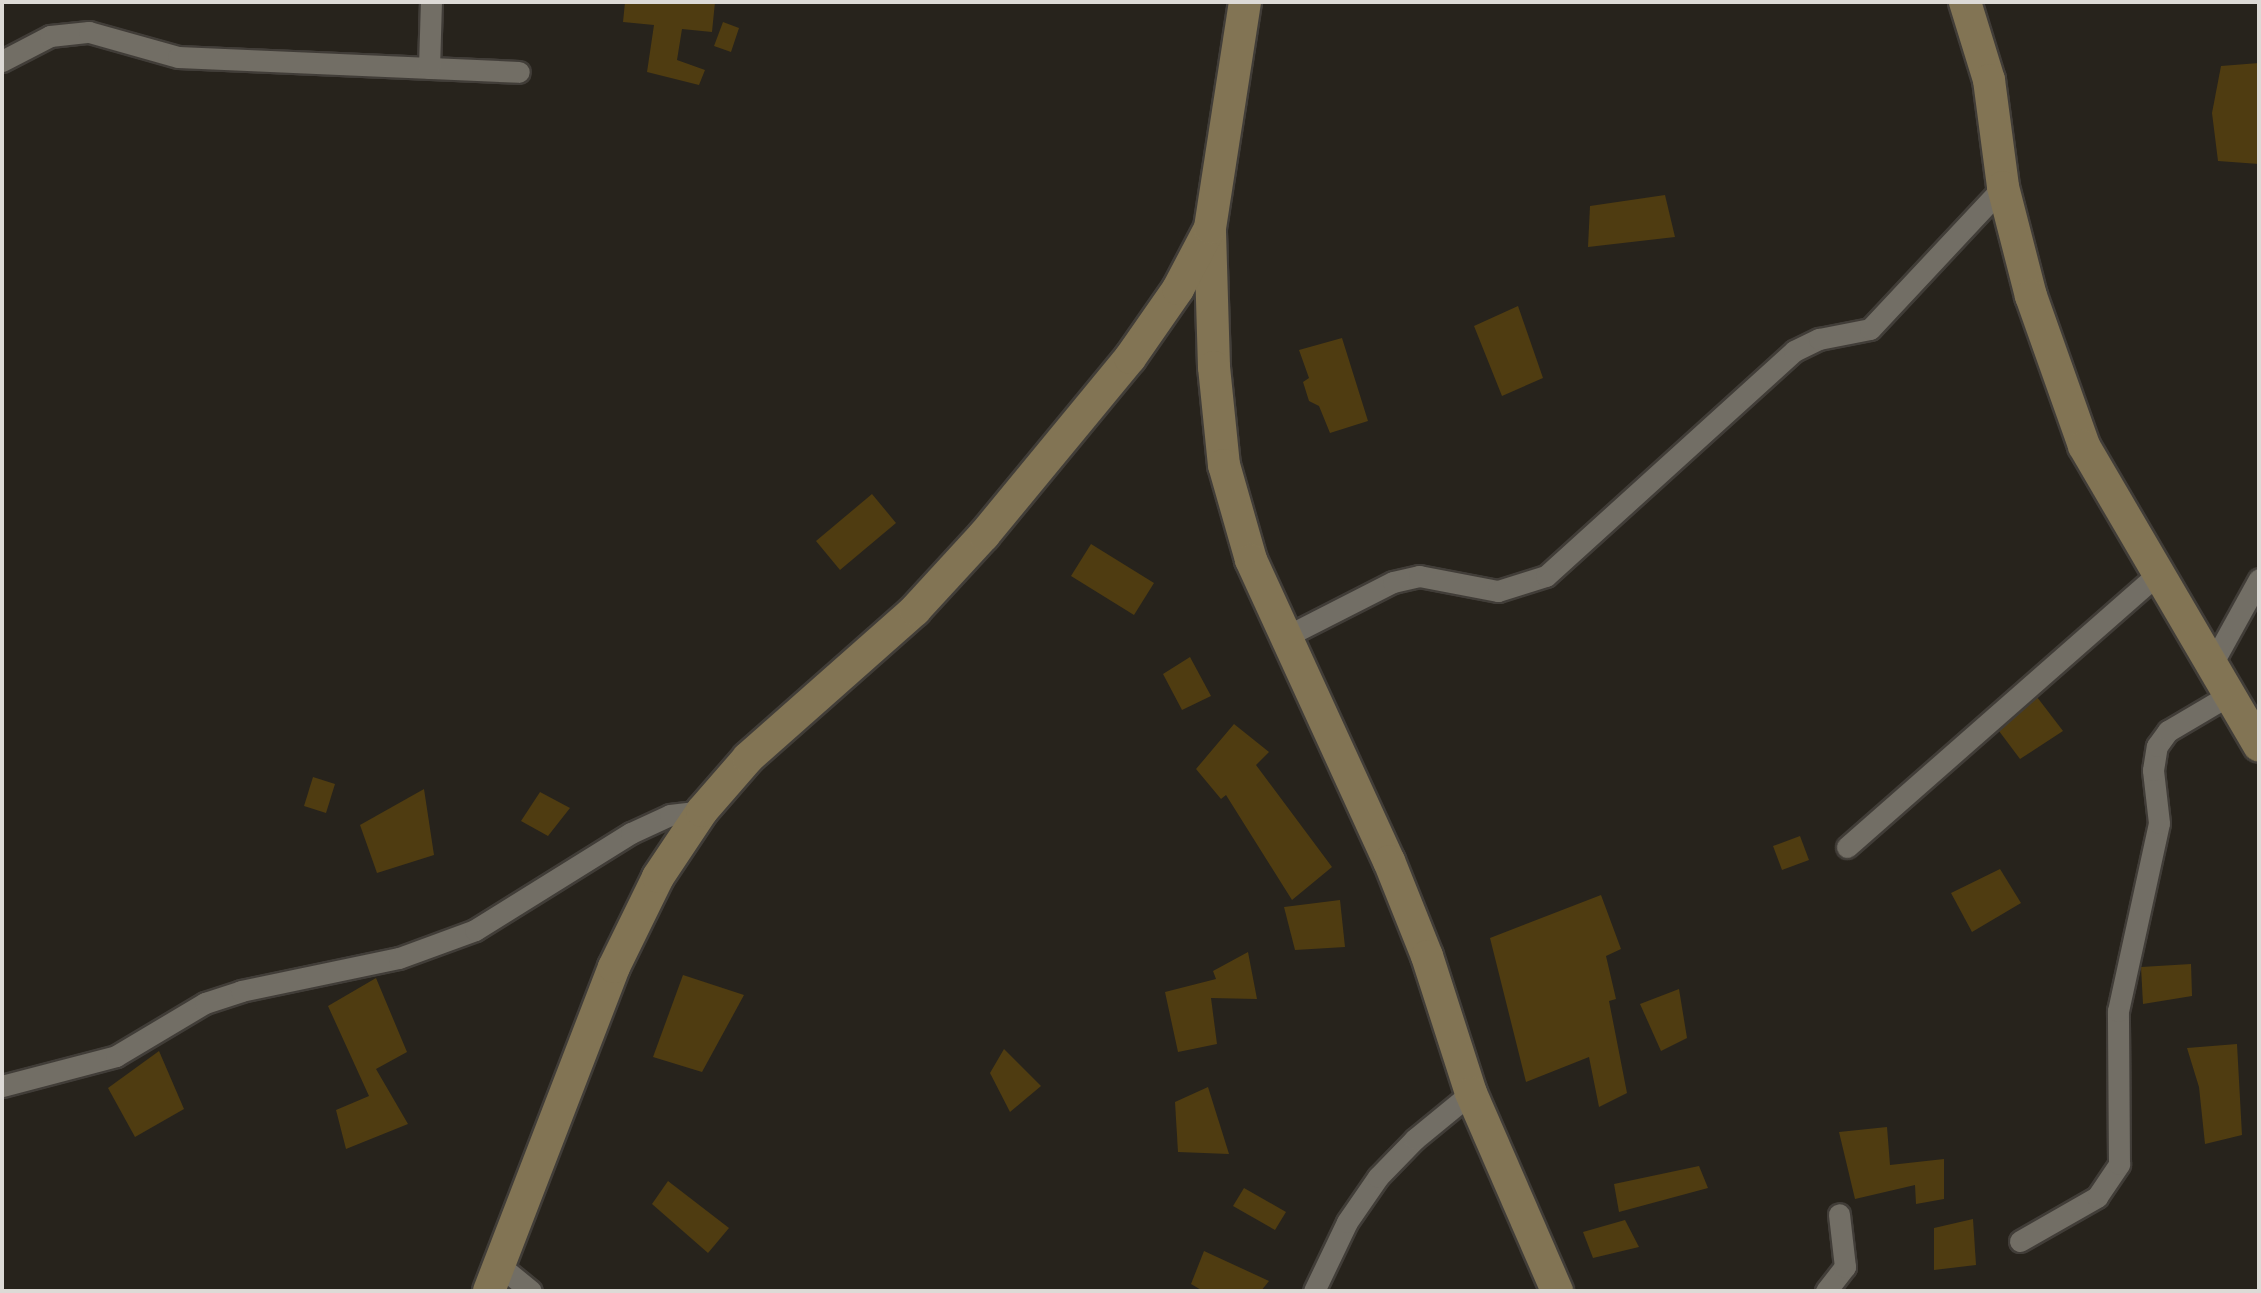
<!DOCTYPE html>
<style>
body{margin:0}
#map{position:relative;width:2261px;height:1293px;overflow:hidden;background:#27231c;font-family:Quicksand,sans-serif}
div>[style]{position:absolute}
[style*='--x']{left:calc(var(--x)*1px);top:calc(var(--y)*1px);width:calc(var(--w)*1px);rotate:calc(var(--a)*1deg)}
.building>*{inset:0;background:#4f3c11}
.roads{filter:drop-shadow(2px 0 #413d38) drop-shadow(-2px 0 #413d38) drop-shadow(0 2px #413d38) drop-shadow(0 -2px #413d38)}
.street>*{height:21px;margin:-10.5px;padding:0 10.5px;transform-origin:10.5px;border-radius:10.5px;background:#726e65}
.secondary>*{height:32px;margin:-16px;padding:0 16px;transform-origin:16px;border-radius:16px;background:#827454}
span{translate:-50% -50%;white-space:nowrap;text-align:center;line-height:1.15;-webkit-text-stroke:6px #27231c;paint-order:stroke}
.frame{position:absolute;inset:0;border:4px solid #dddad6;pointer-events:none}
</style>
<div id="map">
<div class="building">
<i style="clip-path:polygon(625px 2px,715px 2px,712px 32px,682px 29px,677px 60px,705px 70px,699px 85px,647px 72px,654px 25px,623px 22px)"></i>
<i style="clip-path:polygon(723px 22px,739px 28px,731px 52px,714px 46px)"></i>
<i style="clip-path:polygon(2259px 63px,2259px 164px,2218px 161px,2212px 113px,2221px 66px)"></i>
<i style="clip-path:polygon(1665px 195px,1675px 237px,1588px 247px,1590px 206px)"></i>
<i style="clip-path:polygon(1518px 306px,1543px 378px,1502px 396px,1474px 326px)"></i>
<i style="clip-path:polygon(1342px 338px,1368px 421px,1330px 433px,1319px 406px,1309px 401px,1303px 382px,1309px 378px,1299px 350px)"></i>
<i style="clip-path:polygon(872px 494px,896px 523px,840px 570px,816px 541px)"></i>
<i style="clip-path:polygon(1091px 544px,1154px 583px,1134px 615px,1071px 576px)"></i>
<i style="clip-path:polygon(1190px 657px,1211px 696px,1182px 710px,1163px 674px)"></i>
<i style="clip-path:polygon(2037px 697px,2063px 731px,2020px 759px,1999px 731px)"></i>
<i style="clip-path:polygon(1234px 724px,1269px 752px,1256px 765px,1332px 867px,1292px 900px,1226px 795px,1221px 799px,1196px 769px)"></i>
<i style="clip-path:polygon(313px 777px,335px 784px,326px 813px,304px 806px)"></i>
<i style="clip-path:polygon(424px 789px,434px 855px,377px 873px,360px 825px)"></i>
<i style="clip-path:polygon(540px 792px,570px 808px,548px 836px,521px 821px)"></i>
<i style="clip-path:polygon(1800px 836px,1809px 860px,1782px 870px,1773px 846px)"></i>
<i style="clip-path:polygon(2000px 869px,2021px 903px,1972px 932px,1951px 893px)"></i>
<i style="clip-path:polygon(1601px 895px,1621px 949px,1606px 956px,1616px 999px,1609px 1001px,1627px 1093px,1599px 1107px,1589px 1057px,1526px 1082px,1490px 938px)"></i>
<i style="clip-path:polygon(1340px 900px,1345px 947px,1295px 950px,1284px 907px)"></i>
<i style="clip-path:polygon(1248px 952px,1257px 999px,1211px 998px,1217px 1044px,1178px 1052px,1165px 992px,1216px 979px,1213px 971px)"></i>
<i style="clip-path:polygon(2191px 964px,2192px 996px,2143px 1004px,2141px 967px)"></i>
<i style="clip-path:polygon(683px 975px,744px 995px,702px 1072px,653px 1057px)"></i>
<i style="clip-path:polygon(376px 978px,407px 1052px,376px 1069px,408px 1124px,346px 1149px,336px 1110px,369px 1096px,328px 1006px)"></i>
<i style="clip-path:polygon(1679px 989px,1687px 1038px,1661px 1051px,1640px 1004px)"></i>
<i style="clip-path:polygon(2237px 1044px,2242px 1135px,2205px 1144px,2199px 1087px,2187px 1048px)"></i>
<i style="clip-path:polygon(1004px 1049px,1041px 1086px,1010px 1112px,990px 1073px)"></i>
<i style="clip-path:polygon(159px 1051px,184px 1109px,135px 1137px,108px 1088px)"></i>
<i style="clip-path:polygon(1208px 1087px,1229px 1154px,1178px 1152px,1175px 1102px)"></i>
<i style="clip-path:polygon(1887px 1127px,1890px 1165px,1944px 1159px,1944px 1199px,1916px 1204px,1915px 1185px,1855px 1199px,1839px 1132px)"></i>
<i style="clip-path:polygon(1699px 1166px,1708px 1188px,1619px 1212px,1614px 1184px)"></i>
<i style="clip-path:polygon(668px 1181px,729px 1228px,708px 1253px,652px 1204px)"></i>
<i style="clip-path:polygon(1244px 1188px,1286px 1212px,1275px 1230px,1233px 1206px)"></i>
<i style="clip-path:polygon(1973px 1219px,1976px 1265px,1934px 1270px,1934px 1228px)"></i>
<i style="clip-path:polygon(1625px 1220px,1639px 1247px,1593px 1258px,1583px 1232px)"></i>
<i style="clip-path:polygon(1204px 1251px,1269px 1281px,1261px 1291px,1203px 1291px,1191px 1284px)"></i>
</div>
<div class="roads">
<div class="street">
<i style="--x:2;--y:61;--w:54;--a:-27.5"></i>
<i style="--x:50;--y:36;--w:39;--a:-6"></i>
<i style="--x:89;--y:32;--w:92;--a:15.7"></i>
<i style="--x:178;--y:57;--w:341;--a:2.5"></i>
<i style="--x:429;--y:68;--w:66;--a:-88.3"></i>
<i style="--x:1283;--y:638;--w:123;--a:-27"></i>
<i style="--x:1393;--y:582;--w:27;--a:-13"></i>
<i style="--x:1419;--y:576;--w:80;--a:10.8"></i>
<i style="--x:1498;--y:591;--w:50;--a:-17.4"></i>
<i style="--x:1546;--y:576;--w:335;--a:-42.2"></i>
<i style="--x:1794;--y:351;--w:28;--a:-26"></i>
<i style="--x:1819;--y:339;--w:52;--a:-11.1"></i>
<i style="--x:1870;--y:329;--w:195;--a:-46.9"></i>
<i style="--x:2211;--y:666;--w:99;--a:-61.1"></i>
<i style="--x:1847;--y:847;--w:412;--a:-41.3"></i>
<i style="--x:2;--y:1086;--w:118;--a:-14.7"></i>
<i style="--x:116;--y:1056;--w:104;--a:-30.8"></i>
<i style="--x:205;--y:1003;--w:38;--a:-18"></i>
<i style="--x:241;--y:991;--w:161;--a:-11.8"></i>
<i style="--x:399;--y:958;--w:81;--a:-20.2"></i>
<i style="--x:475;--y:930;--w:184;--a:-31.9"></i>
<i style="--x:631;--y:833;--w:43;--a:-24.8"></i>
<i style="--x:670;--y:815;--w:32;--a:-7"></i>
<i style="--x:2020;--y:1241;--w:89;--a:-29.7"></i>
<i style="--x:2097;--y:1197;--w:40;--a:-56"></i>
<i style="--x:2119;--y:1164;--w:153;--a:-90.4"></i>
<i style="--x:2118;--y:1011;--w:192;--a:-77.7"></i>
<i style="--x:2159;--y:823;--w:53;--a:-96.5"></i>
<i style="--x:2153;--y:770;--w:24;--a:-81"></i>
<i style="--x:2157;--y:746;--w:19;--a:-54"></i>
<i style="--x:2168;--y:731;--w:71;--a:-30.5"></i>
<i style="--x:499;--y:1265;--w:41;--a:39.1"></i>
<i style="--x:1314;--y:1291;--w:76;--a:-64.4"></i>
<i style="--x:1347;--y:1222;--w:55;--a:-55.4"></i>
<i style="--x:1378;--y:1177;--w:53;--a:-45.8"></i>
<i style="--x:1415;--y:1139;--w:72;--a:-39.4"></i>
<i style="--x:1826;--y:1291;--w:31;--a:-52"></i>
<i style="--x:1845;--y:1267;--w:53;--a:-96.5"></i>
</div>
<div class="secondary">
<i style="--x:1965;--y:2;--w:82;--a:72.9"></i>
<i style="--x:1989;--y:80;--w:108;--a:82.5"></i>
<i style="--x:2003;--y:187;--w:113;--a:75.6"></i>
<i style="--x:2031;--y:296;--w:159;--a:70.5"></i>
<i style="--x:2084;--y:446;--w:347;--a:59.7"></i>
<i style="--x:1210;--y:232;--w:135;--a:88.3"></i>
<i style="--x:1214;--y:367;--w:99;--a:84.2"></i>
<i style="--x:1224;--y:465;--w:99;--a:74.1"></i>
<i style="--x:1251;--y:560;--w:331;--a:65.4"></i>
<i style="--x:1389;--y:861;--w:102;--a:68.2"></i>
<i style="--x:1427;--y:956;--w:144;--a:72.2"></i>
<i style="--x:1471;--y:1093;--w:216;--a:66.5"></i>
<i style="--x:489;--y:1291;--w:347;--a:-68.9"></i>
<i style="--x:614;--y:967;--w:100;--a:-63.9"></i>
<i style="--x:658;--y:877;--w:79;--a:-56.3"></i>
<i style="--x:702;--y:811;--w:70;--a:-49"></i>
<i style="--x:748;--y:758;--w:223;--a:-41.5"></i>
<i style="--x:915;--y:610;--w:102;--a:-47.4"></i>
<i style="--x:984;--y:535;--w:229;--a:-50.5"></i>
<i style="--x:1130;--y:358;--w:84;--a:-55.2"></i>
<i style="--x:1178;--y:289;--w:69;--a:-62.3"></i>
<i style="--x:1210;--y:228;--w:229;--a:-81.2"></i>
</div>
</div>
<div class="frame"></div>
</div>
